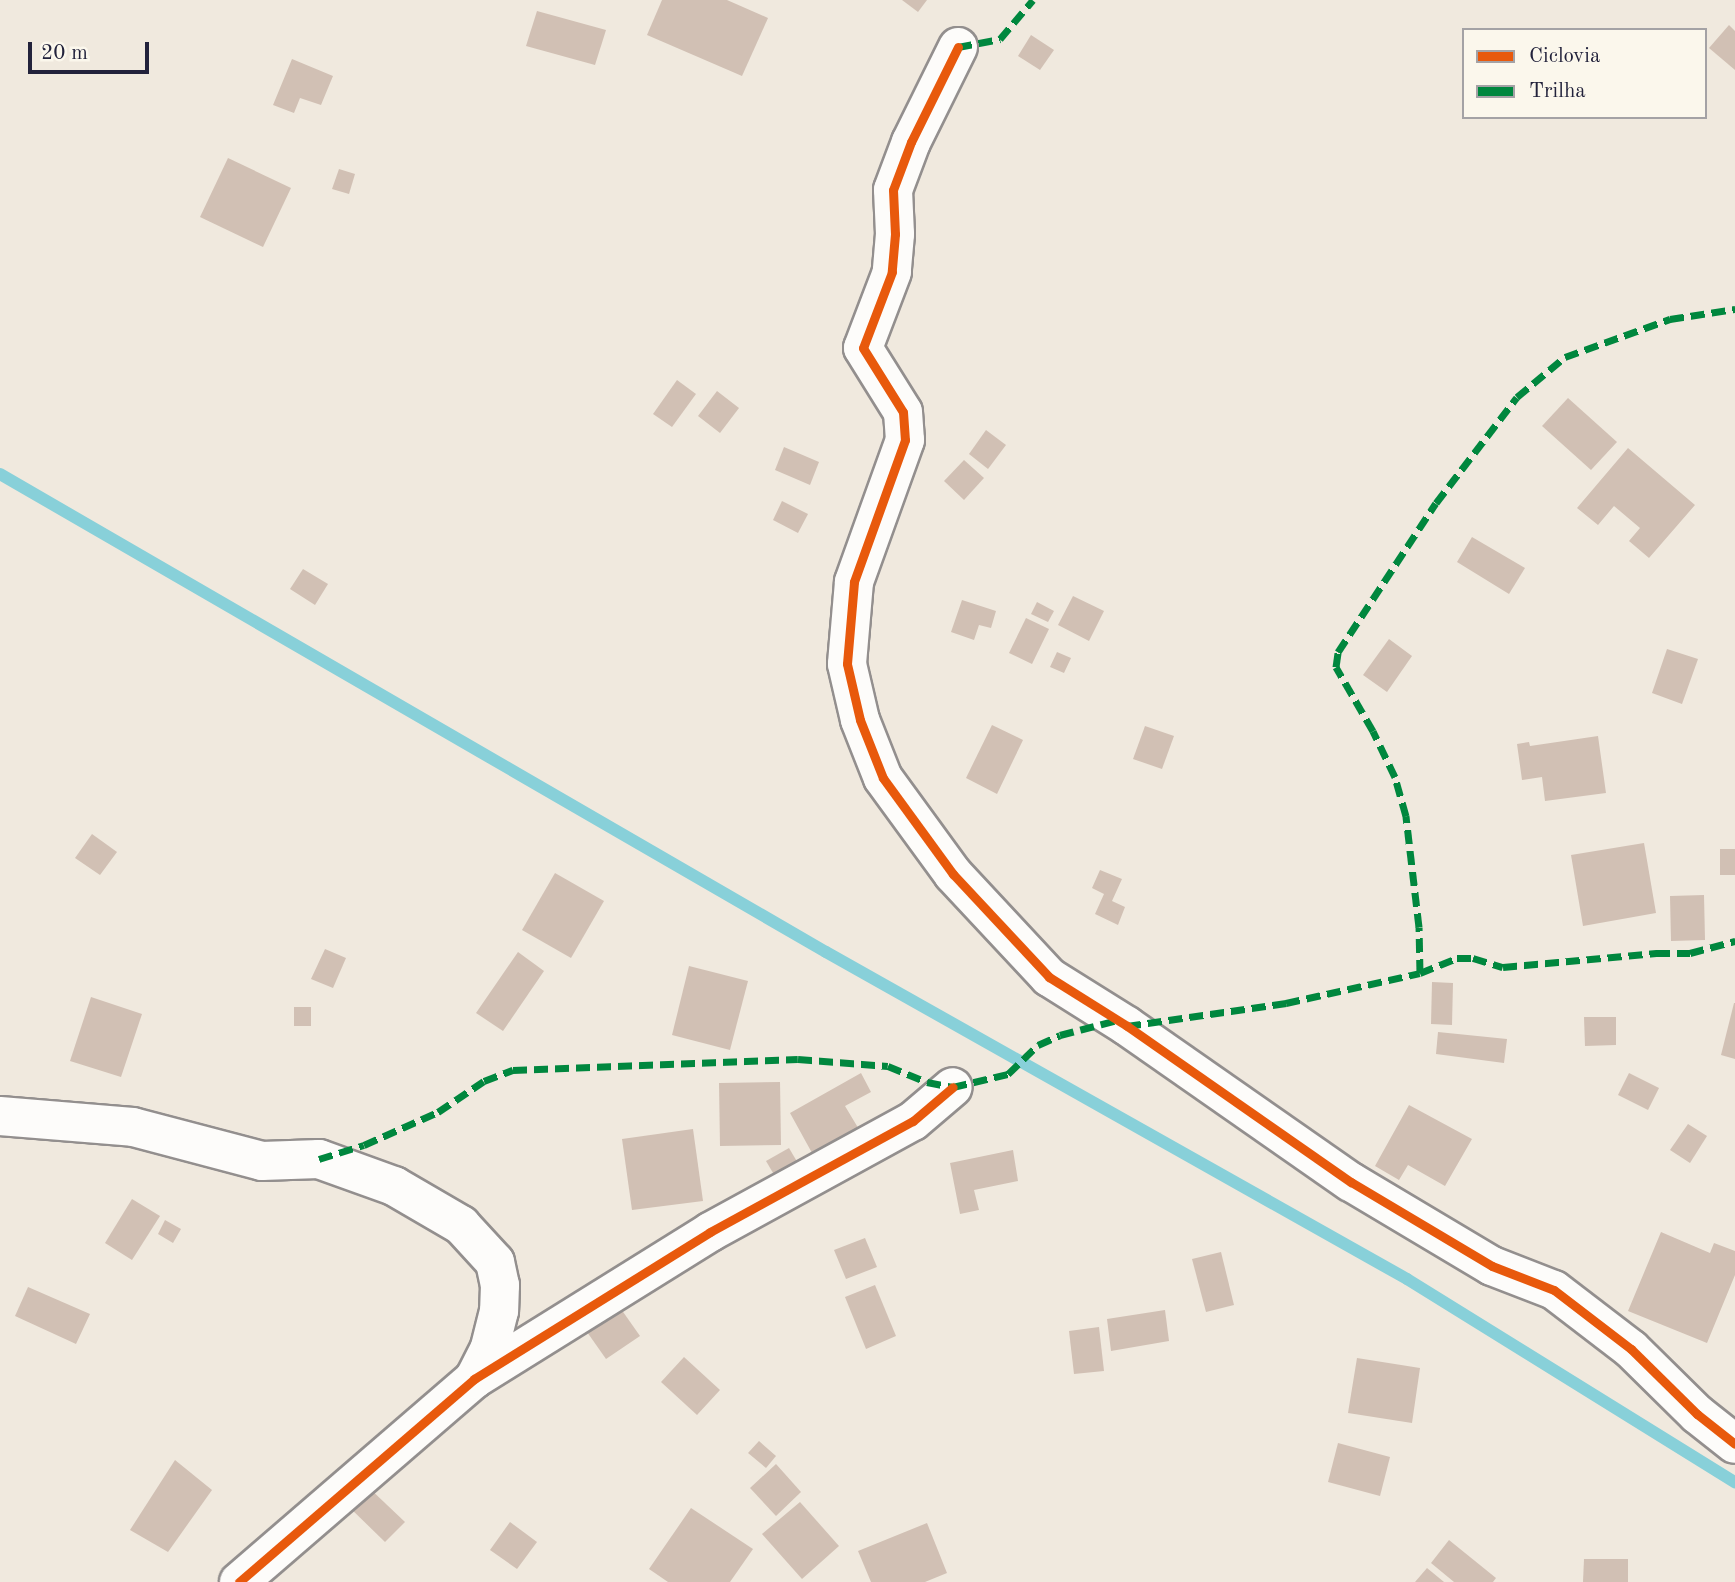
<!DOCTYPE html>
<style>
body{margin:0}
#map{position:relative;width:1735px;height:1582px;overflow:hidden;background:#f0e9de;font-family:"Old Standard TT",serif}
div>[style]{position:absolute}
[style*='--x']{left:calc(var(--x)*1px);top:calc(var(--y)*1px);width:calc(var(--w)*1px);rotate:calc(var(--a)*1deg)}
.stream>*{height:12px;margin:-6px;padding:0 6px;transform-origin:6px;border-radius:6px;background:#88d0d9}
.building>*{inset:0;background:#d1c0b4}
.roads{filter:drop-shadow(2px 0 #938f8e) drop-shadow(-2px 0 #938f8e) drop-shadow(0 2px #938f8e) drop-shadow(0 -2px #938f8e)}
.minor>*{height:38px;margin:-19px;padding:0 19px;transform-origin:19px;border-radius:19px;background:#fdfcfa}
.quiet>*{height:7px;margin-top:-3.5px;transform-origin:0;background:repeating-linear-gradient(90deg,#00873e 0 14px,transparent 0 21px)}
.cycleway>*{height:9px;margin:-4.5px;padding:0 4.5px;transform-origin:4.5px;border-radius:4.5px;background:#e8590c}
span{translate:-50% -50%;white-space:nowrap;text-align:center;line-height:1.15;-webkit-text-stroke:7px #fbf7ec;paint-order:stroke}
.legend{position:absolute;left:1462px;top:28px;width:245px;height:91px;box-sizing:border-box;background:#fbf7ec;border:2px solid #a4a2a5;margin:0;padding:9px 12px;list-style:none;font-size:21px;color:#22223b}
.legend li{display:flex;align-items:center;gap:14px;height:35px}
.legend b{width:35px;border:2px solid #a4a2a5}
.scale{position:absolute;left:28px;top:42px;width:121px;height:32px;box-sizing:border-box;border:4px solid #22223b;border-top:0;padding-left:9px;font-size:21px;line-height:24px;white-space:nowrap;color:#22223b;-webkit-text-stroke:5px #fbf7ec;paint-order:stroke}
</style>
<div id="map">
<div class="stream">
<i style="--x:0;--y:474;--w:954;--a:30.06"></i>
<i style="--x:826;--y:952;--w:667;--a:29.37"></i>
<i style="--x:1407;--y:1279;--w:386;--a:31.8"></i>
</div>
<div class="building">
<i style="clip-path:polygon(662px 0,727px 0,768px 18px,742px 76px,647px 35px)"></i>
<i style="clip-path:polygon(902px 0,927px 0,918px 12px)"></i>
<i style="clip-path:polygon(537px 11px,606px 30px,595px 65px,526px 46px)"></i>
<i style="clip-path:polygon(1729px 25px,1735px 31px,1735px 70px,1709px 48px)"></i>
<i style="clip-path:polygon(1031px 35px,1054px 50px,1040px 70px,1018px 56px)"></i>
<i style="clip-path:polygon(292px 59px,333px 76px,321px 105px,300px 98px,294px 113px,273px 105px)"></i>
<i style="clip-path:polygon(228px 158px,291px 188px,263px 247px,200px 217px)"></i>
<i style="clip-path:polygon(339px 169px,355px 174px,349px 194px,332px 189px)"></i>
<i style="clip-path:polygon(677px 380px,696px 394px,672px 427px,653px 414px)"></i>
<i style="clip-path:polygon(717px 391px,739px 408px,720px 433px,698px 416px)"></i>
<i style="clip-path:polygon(1568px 398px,1617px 442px,1591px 470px,1542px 426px)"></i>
<i style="clip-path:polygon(986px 430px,1006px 445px,988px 469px,969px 454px)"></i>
<i style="clip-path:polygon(784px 447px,819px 462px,810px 485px,775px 470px)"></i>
<i style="clip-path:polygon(1628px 448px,1695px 505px,1649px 558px,1629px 541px,1640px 528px,1614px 506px,1598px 525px,1577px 508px)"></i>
<i style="clip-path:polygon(964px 460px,984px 478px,964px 500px,944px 481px)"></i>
<i style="clip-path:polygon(782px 501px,808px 514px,798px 533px,773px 520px)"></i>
<i style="clip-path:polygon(1472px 537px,1525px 568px,1509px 594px,1457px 562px)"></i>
<i style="clip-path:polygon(303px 569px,328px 584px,315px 605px,290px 589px)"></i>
<i style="clip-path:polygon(1073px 596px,1104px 611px,1089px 641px,1058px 625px)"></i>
<i style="clip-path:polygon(962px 600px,996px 611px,991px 628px,979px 625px,974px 640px,951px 632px)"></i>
<i style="clip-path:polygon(1037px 602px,1054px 611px,1048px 622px,1031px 614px)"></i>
<i style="clip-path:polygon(1026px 618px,1049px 629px,1032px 664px,1009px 653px)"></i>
<i style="clip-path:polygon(1389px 639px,1412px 656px,1387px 692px,1363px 675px)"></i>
<i style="clip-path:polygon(1667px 649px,1698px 659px,1682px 704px,1652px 693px)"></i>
<i style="clip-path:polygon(1057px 652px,1071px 658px,1064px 673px,1050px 667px)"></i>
<i style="clip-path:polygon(992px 725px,1023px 740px,997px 794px,966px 778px)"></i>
<i style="clip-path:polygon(1145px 726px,1174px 736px,1162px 769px,1133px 759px)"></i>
<i style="clip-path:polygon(1598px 736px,1606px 793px,1545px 801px,1542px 777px,1522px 780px,1517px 744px,1529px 742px,1530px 746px)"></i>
<i style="clip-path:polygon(92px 834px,117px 852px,100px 875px,75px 858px)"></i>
<i style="clip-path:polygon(1644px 843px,1656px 913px,1583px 926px,1571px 855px)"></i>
<i style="clip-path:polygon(1720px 849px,1735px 849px,1735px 875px,1720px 875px)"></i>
<i style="clip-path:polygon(1100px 870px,1122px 879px,1112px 901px,1125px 907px,1118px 925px,1095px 914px,1104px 894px,1092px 888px)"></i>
<i style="clip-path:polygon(555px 873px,604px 901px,571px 958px,522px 930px)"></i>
<i style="clip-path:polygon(1704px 895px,1705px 940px,1671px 941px,1670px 896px)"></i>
<i style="clip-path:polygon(325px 949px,346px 958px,333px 988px,311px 979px)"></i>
<i style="clip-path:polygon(518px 952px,544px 971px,503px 1031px,476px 1013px)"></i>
<i style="clip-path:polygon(689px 966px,748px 981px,730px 1050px,672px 1035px)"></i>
<i style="clip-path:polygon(1432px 982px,1453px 983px,1452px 1025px,1431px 1024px)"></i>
<i style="clip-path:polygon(91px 997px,142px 1014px,121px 1077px,70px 1061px)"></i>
<i style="clip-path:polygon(1734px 1003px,1735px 1003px,1735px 1059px,1721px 1055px)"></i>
<i style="clip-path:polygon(294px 1007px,311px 1007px,311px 1026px,294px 1026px)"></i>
<i style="clip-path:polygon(1584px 1017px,1616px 1017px,1616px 1045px,1585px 1046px)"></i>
<i style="clip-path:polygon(1438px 1032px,1507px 1039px,1504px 1063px,1436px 1054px)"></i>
<i style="clip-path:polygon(861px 1073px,871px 1092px,845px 1106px,863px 1136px,817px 1162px,790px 1113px)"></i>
<i style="clip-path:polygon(1629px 1073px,1659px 1088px,1648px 1110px,1618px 1095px)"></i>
<i style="clip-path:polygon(780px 1082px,781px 1145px,720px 1146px,719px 1083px)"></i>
<i style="clip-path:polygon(1409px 1105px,1472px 1139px,1445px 1186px,1408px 1165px,1399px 1180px,1375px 1166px)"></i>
<i style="clip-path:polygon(1688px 1124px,1707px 1136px,1690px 1163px,1670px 1150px)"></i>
<i style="clip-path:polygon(693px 1129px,703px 1201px,632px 1210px,622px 1139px)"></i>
<i style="clip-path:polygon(789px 1148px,799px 1165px,776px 1178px,766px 1161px)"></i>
<i style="clip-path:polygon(1013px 1150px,1018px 1181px,974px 1190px,979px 1210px,960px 1214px,950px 1163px)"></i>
<i style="clip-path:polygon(132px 1199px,160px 1216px,132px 1260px,105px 1243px)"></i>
<i style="clip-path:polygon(165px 1220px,181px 1229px,173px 1243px,158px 1234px)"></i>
<i style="clip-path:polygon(1661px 1232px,1710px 1253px,1714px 1243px,1735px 1251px,1735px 1275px,1707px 1343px,1628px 1311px)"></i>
<i style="clip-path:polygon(865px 1238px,877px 1267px,846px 1279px,834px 1250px)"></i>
<i style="clip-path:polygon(1221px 1252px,1234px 1305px,1206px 1312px,1192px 1259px)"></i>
<i style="clip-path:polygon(875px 1285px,896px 1336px,866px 1349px,845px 1297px)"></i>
<i style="clip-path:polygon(28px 1287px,90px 1314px,76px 1344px,15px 1316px)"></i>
<i style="clip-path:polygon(614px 1299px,640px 1336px,606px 1359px,580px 1322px)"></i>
<i style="clip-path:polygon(1165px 1310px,1169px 1341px,1111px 1351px,1107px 1319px)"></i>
<i style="clip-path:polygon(1099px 1327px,1104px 1371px,1074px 1374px,1069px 1331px)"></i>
<i style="clip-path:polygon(684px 1357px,720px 1390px,697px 1415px,661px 1382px)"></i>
<i style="clip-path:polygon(1357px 1358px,1420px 1368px,1412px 1423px,1348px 1413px)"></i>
<i style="clip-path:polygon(759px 1441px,776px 1456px,766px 1468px,748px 1453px)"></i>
<i style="clip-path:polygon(1338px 1443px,1390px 1457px,1380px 1496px,1328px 1482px)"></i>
<i style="clip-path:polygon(175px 1460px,212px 1490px,168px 1552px,130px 1530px)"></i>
<i style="clip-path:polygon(776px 1464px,801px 1492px,776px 1516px,750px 1488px)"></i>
<i style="clip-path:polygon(366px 1485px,405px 1522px,385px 1542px,346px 1504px)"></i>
<i style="clip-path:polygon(800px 1502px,839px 1546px,802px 1579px,762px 1534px)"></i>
<i style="clip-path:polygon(691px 1508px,753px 1549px,730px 1582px,668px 1582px,649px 1569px)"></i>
<i style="clip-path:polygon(510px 1522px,537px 1542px,517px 1569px,490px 1550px)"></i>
<i style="clip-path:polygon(927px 1523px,947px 1573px,925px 1582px,871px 1582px,858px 1551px)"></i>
<i style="clip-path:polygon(1449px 1540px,1496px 1578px,1493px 1582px,1454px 1582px,1431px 1563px)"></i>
<i style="clip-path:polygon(1584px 1559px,1628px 1559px,1628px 1582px,1583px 1582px)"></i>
<i style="clip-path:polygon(1427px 1568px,1444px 1582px,1415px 1582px)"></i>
</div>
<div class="roads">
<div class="minor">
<i style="--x:958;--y:47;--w:106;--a:116.3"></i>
<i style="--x:911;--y:142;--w:51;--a:110.6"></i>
<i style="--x:893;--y:190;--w:44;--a:87.4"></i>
<i style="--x:895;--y:234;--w:38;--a:95"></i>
<i style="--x:892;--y:272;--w:81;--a:110.9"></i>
<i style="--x:863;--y:348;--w:75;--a:58"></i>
<i style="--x:903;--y:412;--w:28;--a:86"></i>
<i style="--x:905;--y:440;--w:151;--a:109.8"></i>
<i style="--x:854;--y:582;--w:82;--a:94.9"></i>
<i style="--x:847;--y:664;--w:57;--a:76.9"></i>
<i style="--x:860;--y:720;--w:62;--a:68.4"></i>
<i style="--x:883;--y:778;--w:119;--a:53.9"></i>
<i style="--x:953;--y:874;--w:141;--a:47"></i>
<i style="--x:1049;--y:977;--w:92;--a:32.1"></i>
<i style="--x:1127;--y:1026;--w:273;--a:34.9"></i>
<i style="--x:1351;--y:1182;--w:164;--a:30.8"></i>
<i style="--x:1492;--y:1266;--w:66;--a:21.2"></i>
<i style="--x:1554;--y:1290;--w:97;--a:37.5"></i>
<i style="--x:1631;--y:1349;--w:93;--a:44.6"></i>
<i style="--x:1697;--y:1414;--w:48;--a:38.3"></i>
<i style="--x:0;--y:1116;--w:133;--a:4.7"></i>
<i style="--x:133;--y:1127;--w:133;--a:14.8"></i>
<i style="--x:262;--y:1161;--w:57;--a:-2"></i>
<i style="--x:319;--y:1159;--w:80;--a:19.8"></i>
<i style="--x:394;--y:1186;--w:78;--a:30.2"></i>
<i style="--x:461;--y:1225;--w:50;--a:47.4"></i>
<i style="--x:495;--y:1262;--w:24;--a:78"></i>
<i style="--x:500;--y:1285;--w:26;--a:92"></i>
<i style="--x:499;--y:1311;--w:38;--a:104"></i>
<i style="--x:490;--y:1348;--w:35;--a:117"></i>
<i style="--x:239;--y:1582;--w:311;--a:-40.8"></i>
<i style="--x:474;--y:1379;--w:278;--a:-31.9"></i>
<i style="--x:710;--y:1232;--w:231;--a:-28.7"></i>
<i style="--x:913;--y:1121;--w:52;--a:-40.4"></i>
</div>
</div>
<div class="quiet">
<i style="--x:958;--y:47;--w:43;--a:-10.8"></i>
<i style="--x:1000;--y:39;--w:51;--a:-49.8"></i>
<i style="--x:1420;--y:973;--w:46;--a:-91.2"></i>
<i style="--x:1419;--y:927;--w:112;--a:-96.7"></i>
<i style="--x:1406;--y:816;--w:41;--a:-105.8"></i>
<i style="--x:1395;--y:777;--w:51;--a:-115.6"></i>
<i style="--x:1373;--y:731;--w:74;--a:-120"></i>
<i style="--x:1336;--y:667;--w:15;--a:-82"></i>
<i style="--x:1338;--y:652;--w:178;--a:-56.7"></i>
<i style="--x:1436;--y:503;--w:133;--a:-52.6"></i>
<i style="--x:1517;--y:397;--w:62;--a:-39.8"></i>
<i style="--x:1565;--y:357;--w:112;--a:-19.9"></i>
<i style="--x:1670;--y:319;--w:66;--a:-8.7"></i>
<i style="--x:1127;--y:1026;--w:161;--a:-8.2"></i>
<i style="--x:1286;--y:1003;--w:137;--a:-12.6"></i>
<i style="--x:1420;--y:973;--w:40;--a:-22"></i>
<i style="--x:1457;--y:958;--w:16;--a:0"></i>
<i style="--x:1473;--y:958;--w:31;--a:17"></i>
<i style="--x:1503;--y:967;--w:154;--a:-5.2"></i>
<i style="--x:1656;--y:953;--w:34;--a:0"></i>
<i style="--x:1690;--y:953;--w:47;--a:-14.9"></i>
<i style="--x:319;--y:1159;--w:47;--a:-17.3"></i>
<i style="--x:364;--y:1145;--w:81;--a:-24"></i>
<i style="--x:438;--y:1112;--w:55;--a:-34"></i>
<i style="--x:484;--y:1081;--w:31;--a:-21"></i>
<i style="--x:513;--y:1070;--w:285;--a:-2.2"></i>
<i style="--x:798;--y:1059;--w:90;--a:4.4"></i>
<i style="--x:888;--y:1066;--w:42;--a:22.3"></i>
<i style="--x:927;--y:1082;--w:26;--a:11"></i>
<i style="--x:953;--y:1087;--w:57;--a:-13.3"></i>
<i style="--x:1008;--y:1074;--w:42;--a:-44"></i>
<i style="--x:1038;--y:1045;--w:24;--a:-24"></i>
<i style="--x:1060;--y:1035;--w:59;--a:-14.7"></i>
</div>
<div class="cycleway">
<i style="--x:958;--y:47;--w:106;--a:116.3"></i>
<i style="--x:911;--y:142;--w:51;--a:110.6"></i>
<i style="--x:893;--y:190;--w:44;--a:87.4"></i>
<i style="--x:895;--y:234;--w:38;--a:95"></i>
<i style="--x:892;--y:272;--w:81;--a:110.9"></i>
<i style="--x:863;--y:348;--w:75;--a:58"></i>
<i style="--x:903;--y:412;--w:28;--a:86"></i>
<i style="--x:905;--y:440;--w:151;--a:109.8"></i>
<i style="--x:854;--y:582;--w:82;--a:94.9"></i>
<i style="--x:847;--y:664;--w:57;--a:76.9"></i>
<i style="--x:860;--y:720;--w:62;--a:68.4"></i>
<i style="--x:883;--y:778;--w:119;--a:53.9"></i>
<i style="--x:953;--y:874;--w:141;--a:47"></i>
<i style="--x:1049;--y:977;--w:92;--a:32.1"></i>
<i style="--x:1127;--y:1026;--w:273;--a:34.9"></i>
<i style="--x:1351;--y:1182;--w:164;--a:30.8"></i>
<i style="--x:1492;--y:1266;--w:66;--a:21.2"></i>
<i style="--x:1554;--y:1290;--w:97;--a:37.5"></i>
<i style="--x:1631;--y:1349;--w:93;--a:44.6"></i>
<i style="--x:1697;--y:1414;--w:48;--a:38.3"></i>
<i style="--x:239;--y:1582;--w:311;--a:-40.8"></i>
<i style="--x:474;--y:1379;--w:278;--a:-31.9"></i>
<i style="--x:710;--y:1232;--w:231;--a:-28.7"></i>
<i style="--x:913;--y:1121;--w:52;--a:-40.4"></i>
</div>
<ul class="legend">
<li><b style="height:9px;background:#e8590c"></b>Ciclovia</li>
<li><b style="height:9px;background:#00873e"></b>Trilha</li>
</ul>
<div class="scale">20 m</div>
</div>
